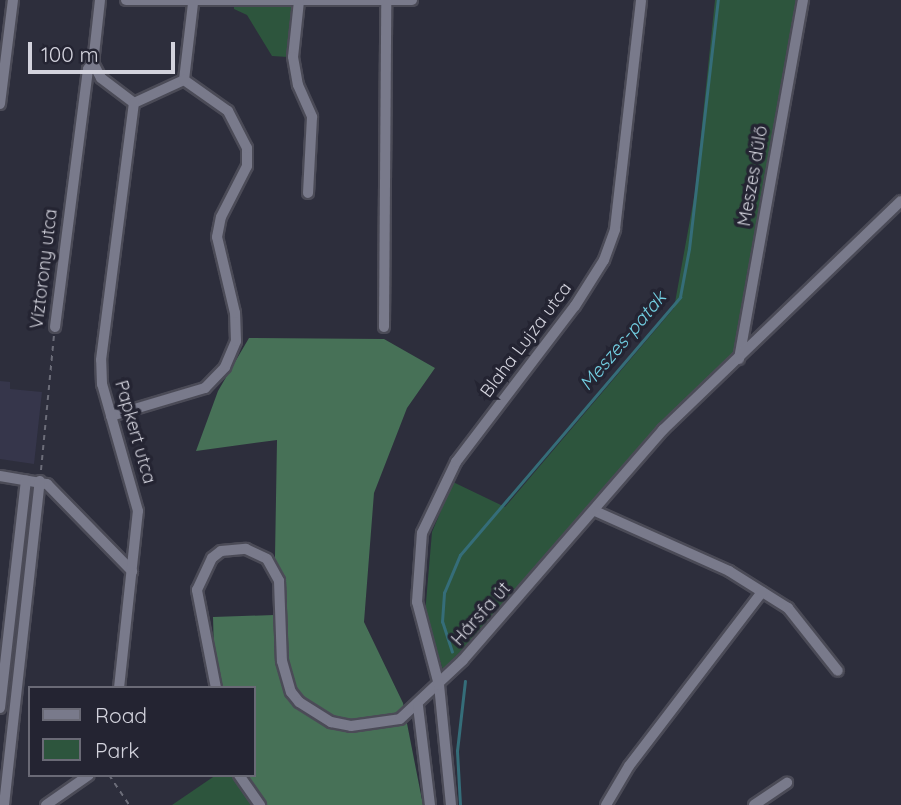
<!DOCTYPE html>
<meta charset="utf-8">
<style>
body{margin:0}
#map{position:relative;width:901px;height:805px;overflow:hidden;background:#2d2e3c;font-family:Quicksand,sans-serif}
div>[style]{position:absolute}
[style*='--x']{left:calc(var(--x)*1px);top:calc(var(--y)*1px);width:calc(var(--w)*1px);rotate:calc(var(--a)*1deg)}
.built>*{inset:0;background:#36364b}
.green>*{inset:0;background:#2d553d}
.forest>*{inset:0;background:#477157}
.stream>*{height:2.5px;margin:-1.25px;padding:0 1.25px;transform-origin:1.25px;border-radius:1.25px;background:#356d79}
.path>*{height:2px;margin-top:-1px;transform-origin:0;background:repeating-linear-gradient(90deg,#6c6d79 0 5px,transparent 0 10px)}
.roads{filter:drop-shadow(2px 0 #4b4b57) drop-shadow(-2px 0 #4b4b57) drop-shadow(0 2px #4b4b57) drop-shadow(0 -2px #4b4b57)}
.minor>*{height:10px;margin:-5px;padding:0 5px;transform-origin:5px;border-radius:5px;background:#797a8b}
span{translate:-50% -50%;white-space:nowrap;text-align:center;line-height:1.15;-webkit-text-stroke:7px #242432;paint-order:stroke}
.street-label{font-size:18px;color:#d3d3dd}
.water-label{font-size:19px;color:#72cfe2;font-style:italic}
.legend{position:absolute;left:28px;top:686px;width:228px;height:91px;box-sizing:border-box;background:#242432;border:2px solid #6a6a76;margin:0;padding:9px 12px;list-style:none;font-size:21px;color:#d3d3dd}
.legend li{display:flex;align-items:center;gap:14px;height:35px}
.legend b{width:35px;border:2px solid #6a6a76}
.scale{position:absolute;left:28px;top:42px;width:147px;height:32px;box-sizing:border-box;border:4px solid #d3d3dd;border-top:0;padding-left:9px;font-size:21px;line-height:24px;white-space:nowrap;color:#d3d3dd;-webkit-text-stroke:5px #242432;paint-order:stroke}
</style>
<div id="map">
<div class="built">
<i style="clip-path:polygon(0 381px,10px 382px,10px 389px,42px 392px,34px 464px,0 459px)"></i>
</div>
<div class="green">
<i style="clip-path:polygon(715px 0,806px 0,734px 358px,443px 670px,425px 614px,432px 532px,453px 482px,505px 507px,674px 308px,695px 192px)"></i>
<i style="clip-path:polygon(234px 2px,292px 2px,288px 57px,272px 56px,247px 15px,234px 9px)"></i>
<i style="clip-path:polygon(216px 775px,235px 775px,267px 805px,172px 805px)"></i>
</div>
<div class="forest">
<i style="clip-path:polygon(249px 338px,384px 339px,435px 368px,407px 408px,374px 493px,364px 622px,403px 703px,423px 805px,267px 805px,235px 775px,254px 775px,254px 688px,215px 688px,213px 617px,274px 615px,277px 440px,196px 451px,218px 391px)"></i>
</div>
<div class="stream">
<i style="--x:452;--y:652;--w:32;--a:-108"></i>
<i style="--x:442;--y:622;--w:29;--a:-86"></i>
<i style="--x:444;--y:593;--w:41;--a:-67.2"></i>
<i style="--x:460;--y:555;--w:339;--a:-49.5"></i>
<i style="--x:680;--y:297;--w:49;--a:-79.4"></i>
<i style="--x:689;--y:249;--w:251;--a:-83.4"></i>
<i style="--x:460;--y:805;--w:54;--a:-93.2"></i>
<i style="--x:457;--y:751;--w:70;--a:-83.5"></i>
</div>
<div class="path">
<i style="--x:41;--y:470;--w:135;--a:-84.5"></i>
<i style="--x:109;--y:775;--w:36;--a:56"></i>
</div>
<div class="roads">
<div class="minor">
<i style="--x:100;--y:0;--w:63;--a:96.3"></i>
<i style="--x:93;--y:63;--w:17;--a:62"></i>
<i style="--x:101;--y:78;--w:41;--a:37.1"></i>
<i style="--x:134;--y:103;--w:55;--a:-24.7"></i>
<i style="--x:184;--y:80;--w:78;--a:-83.3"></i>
<i style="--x:126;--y:0;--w:286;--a:0"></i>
<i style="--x:299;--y:1;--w:56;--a:96.1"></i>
<i style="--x:293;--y:57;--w:28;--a:80"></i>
<i style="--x:298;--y:85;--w:35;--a:66"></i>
<i style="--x:312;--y:117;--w:76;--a:93"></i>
<i style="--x:0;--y:104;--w:105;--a:-82.9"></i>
<i style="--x:55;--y:327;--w:260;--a:-82.7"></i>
<i style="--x:88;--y:69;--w:8;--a:-50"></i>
<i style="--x:384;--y:327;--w:326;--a:-89.6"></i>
<i style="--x:739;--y:359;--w:365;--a:-79.9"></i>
<i style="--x:111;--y:416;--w:98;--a:-16.6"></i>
<i style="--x:205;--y:388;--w:29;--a:-46"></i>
<i style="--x:225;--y:367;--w:28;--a:-67"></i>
<i style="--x:236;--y:341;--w:28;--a:-92"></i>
<i style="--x:235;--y:313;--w:78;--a:-103.3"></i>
<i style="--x:217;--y:237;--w:20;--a:-79"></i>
<i style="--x:221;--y:217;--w:57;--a:-63"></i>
<i style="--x:247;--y:166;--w:18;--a:-90"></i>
<i style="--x:247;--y:148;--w:42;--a:-117.2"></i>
<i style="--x:228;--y:111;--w:54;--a:-144.8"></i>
<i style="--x:0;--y:476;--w:48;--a:9.7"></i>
<i style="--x:47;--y:484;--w:122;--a:45.7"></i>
<i style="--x:595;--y:511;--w:147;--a:24.1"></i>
<i style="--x:729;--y:571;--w:70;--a:32.1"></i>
<i style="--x:788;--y:608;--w:80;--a:51.6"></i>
<i style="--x:119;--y:688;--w:178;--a:-83.9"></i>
<i style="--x:138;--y:511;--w:132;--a:-105.8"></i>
<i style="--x:102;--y:384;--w:24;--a:-92"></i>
<i style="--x:101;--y:360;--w:259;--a:-82.7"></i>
<i style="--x:216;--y:688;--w:100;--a:-101"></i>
<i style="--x:197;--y:590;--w:35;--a:-65"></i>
<i style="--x:212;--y:558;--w:11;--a:-38"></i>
<i style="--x:221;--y:551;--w:25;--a:-5"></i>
<i style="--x:246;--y:549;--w:23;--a:25"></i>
<i style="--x:267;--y:559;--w:25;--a:61"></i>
<i style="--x:279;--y:581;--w:80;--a:87.9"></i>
<i style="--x:282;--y:661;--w:32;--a:74"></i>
<i style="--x:291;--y:692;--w:13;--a:51"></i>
<i style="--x:299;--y:702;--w:38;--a:32"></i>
<i style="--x:331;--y:722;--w:20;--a:11"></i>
<i style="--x:351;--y:726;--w:49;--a:-8.1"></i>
<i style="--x:400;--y:719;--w:86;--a:-43.1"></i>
<i style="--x:463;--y:660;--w:305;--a:-49"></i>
<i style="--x:663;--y:430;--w:330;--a:-43.9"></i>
<i style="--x:418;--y:706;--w:100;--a:83.1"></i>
<i style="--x:0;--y:708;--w:229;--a:-83.5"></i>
<i style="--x:239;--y:775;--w:37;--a:55"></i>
<i style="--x:4;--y:805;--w:326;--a:-83.7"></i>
<i style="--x:46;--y:805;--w:52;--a:-34.9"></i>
<i style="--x:451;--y:805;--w:121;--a:-95.7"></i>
<i style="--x:439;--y:685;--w:86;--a:-104.8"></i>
<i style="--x:417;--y:602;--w:69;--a:-85.9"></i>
<i style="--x:422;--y:533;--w:79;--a:-64.4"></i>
<i style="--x:456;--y:462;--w:196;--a:-52.7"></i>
<i style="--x:575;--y:306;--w:54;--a:-57.8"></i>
<i style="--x:604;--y:260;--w:33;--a:-70"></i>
<i style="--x:615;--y:229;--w:230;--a:-83.5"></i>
<i style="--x:606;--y:805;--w:45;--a:-59.5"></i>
<i style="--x:629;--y:766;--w:219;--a:-52.6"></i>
<i style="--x:754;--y:805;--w:40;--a:-34"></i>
</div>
</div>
<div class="street-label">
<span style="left:753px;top:176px;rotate:-80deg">Meszes dűlő</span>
<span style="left:44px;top:269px;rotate:-83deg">Víztorony utca</span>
<span style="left:526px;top:340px;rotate:-53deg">Blaha Lujza utca</span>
<span style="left:135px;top:432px;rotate:74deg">Papkert utca</span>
<span style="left:481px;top:614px;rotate:-48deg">Hársfa út</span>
</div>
<div class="water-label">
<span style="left:623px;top:341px;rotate:-50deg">Meszes-patak</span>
</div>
<ul class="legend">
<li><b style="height:9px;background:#797a8b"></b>Road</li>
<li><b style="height:19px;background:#2d553d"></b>Park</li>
</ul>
<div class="scale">100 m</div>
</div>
